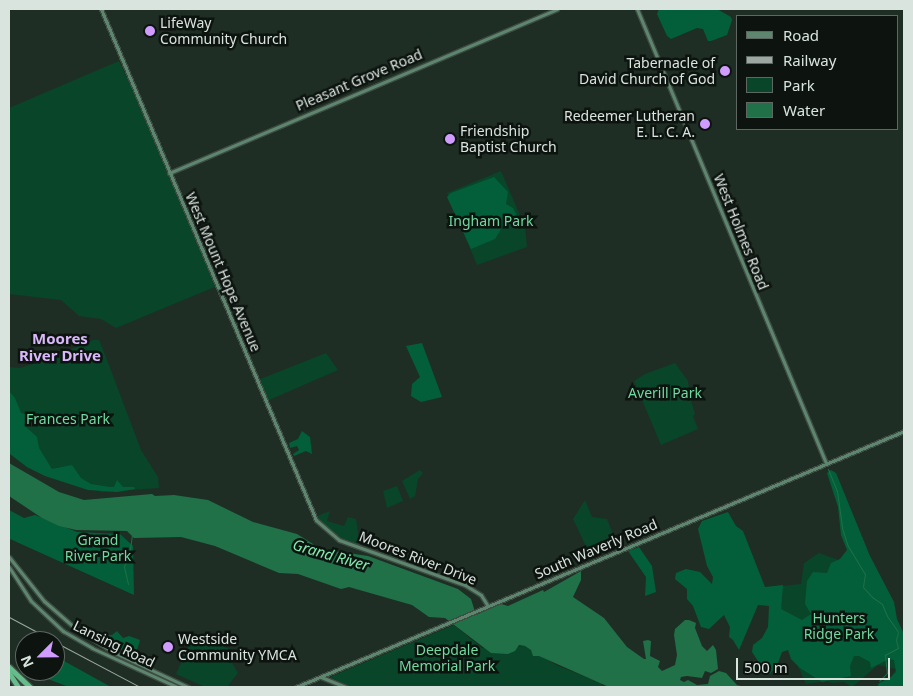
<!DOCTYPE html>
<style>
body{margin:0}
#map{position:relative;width:913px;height:696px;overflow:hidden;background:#1e2e24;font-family:"Noto Sans",sans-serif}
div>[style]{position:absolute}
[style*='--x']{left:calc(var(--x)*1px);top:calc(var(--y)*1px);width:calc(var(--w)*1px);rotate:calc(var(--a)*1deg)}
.green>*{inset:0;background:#094529}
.forest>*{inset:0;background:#035f39}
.water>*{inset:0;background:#207048}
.stream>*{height:1px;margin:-0.5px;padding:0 0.5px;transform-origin:0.5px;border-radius:0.5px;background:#207048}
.roads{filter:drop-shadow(1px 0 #3e4c43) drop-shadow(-1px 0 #3e4c43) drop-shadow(0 1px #3e4c43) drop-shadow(0 -1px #3e4c43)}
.secondary>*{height:3px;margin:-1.5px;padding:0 1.5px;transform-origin:1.5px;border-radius:1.5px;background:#5e866f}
.highway>*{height:5px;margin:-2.5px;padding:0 2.5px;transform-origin:2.5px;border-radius:2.5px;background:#64bd8b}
.rail>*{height:1px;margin:-0.5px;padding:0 0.5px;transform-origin:0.5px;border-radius:0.5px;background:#9ca8a1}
.dots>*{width:14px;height:14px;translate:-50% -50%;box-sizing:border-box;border:2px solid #0d1410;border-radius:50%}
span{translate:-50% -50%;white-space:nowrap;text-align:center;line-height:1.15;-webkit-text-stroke:5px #0d1410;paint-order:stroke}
.poi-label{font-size:14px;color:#dae4de}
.left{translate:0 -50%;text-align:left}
.right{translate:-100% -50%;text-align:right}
.street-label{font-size:14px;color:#dae4de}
.park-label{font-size:14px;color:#71da9f}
.neighbourhood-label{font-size:15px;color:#d9b7fb;font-weight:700}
.water-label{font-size:15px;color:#82ebaf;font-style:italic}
.frame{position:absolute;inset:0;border:10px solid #dae4de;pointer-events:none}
.legend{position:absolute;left:736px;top:15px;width:162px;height:115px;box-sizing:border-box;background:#0d1410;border:1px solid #5f6762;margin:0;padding:6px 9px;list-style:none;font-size:15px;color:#dae4de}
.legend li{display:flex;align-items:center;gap:10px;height:25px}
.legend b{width:25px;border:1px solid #5f6762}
.north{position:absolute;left:15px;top:631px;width:50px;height:50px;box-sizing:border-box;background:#0d1410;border:1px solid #5f6762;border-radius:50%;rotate:247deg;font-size:14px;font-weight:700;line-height:20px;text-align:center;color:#dae4de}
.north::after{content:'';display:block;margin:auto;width:18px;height:22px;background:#d09dff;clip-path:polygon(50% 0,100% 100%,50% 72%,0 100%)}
.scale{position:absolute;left:736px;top:658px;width:154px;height:22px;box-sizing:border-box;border:2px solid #dae4de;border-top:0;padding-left:6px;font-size:15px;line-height:18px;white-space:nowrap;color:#dae4de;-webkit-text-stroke:4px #0d1410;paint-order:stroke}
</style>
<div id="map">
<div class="green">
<i style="clip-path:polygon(119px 61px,142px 109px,217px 286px,116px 328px,101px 319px,79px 316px,61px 300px,9px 294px,9px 108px)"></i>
<i style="clip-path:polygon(501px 171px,525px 227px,527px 247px,477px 265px,447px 193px)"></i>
<i style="clip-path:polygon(93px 340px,99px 340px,104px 352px,141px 450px,158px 477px,159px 488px,102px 492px,28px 468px,9px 454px,9px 367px,20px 368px,43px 361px)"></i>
<i style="clip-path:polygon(326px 353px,338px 370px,267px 401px,258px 380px)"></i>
<i style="clip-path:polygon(675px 363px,688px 381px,690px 397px,695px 414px,693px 416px,698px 429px,661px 445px,634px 381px,645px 374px)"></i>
<i style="clip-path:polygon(420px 470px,423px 473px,418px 479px,415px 496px,410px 499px,402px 481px)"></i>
<i style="clip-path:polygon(835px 479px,904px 636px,904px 687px,876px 687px,880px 682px,891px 677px,896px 669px,878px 665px,852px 687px,844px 682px,832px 683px,827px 681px,806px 684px,763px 588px,801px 584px,804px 563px,819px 553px,841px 561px,861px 553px,830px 481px)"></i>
<i style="clip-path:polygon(397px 486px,403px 501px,387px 508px,383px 491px)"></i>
<i style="clip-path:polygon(585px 500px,592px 517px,607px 519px,617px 545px,591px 557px,573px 519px)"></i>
<i style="clip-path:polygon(330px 511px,327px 521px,344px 526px,348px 517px,356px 519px,360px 545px,340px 538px,321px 523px,317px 516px)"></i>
<i style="clip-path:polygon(454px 625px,482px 648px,525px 646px,556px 665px,601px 683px,602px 687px,351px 687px,330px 677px)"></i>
<i style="clip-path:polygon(194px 634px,236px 652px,231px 661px,238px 673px,227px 687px,205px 687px,176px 674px)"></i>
</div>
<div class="forest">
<i style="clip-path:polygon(659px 9px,717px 9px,731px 17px,732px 20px,727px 35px,711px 41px,708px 41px,703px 29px,697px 28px,671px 39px,667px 36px,657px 14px)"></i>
<i style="clip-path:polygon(494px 177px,508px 192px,506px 204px,513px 208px,518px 218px,514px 226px,504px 224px,495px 239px,471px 249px,447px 197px,451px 193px)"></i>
<i style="clip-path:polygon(422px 343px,442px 397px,421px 402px,411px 396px,412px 384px,420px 377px,406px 346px)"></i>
<i style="clip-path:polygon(9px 391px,15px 398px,21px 413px,28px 415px,24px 425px,37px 437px,39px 448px,52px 469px,72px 465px,81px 478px,91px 484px,110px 487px,114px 487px,117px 480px,123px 487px,134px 487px,135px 489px,117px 492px,88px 490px,45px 476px,27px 467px,9px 453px)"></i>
<i style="clip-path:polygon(302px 431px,310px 437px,312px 454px,306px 451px,294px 456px,293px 454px,299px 450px,297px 446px,290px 448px,289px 443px,298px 439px)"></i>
<i style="clip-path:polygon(831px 470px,836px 473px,870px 556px,894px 602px,897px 619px,904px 634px,904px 687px,879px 687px,878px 684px,891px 677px,896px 672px,894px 660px,889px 659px,871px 668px,870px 662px,859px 656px,854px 656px,850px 666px,851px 676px,822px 682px,800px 668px,791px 659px,788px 650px,782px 652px,778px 663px,770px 674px,756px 671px,758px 661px,752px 652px,753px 645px,762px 638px,768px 627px,769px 606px,758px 605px,739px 650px,733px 640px,729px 637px,730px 627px,724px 615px,709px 629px,701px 627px,693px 606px,687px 599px,687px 589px,675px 579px,676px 573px,686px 569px,700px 572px,712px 584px,713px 577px,707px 566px,698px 529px,702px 521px,728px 512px,736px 526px,743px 531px,765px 587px,783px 585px,781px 609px,802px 620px,811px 614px,805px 604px,807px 581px,813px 572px,827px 573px,831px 563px,840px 559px,847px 550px,841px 535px,838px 507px,827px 473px)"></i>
<i style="clip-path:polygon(9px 510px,24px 518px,35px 515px,77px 532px,120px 534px,133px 546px,134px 595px,10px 539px)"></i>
<i style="clip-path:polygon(639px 547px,652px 566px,656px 592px,645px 596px,646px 577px,628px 551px)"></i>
<i style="clip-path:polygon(117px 631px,123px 638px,129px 636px,140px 640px,135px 657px,91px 635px,112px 635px)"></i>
<i style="clip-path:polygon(55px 656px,111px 687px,69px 687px,29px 672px,55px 671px)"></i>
</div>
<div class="water">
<i style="clip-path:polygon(9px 463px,59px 492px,84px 500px,152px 494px,155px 496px,174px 495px,208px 500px,253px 522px,297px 534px,321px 549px,368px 556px,458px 589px,471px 599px,476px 615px,501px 604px,508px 606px,543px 590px,544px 592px,581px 571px,581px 580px,573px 597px,604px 618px,627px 647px,644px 659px,646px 659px,643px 641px,648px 640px,651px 641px,650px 656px,660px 661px,658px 667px,662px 671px,675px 665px,677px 655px,674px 635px,675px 629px,685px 620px,689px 620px,696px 623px,695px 628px,702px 646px,707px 651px,713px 645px,716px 650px,718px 669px,711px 673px,705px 671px,702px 678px,687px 676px,681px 677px,680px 680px,684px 682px,688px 680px,697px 685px,708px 684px,710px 676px,719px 671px,726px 673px,737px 685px,745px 687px,609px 687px,539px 656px,533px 656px,531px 650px,525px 646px,519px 645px,515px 651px,508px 654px,491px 653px,445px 618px,429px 617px,412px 605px,349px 587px,341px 589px,298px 574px,279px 573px,215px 546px,181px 537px,134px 538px,127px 531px,76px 530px,59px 526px,42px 518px,9px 496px)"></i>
</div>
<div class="stream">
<i style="--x:828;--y:469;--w:24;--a:68"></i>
<i style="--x:837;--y:491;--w:37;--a:82"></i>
<i style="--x:842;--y:528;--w:19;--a:72"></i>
<i style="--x:848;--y:546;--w:33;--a:59"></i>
<i style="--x:865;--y:574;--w:13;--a:99"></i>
<i style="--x:863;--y:587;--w:13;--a:48"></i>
<i style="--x:872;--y:597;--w:12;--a:35"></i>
<i style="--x:882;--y:604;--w:13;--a:67"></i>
<i style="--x:887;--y:616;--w:19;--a:55"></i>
<i style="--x:898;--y:632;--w:8;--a:104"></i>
<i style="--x:896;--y:640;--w:8;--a:76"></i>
<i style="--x:898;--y:648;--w:15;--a:152"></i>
<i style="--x:885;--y:655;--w:18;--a:84"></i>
<i style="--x:887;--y:673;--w:11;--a:135"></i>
<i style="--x:128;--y:584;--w:18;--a:-103"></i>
<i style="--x:124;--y:566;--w:11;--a:-63"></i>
<i style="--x:129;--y:556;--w:22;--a:-82"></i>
</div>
<div class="roads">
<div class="secondary">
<i style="--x:101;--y:9;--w:554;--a:67.18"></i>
<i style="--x:316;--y:520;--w:30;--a:41"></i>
<i style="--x:339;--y:540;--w:134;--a:19.7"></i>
<i style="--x:465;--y:585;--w:19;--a:32"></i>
<i style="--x:481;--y:595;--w:13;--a:58"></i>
<i style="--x:637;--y:9;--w:492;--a:67.4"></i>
<i style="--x:169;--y:173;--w:421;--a:-22.9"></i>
<i style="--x:9;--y:557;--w:56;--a:51.5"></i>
<i style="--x:44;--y:601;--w:41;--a:41.1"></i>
<i style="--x:75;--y:628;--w:45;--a:32.3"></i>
<i style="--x:113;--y:652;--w:83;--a:25"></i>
<i style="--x:9;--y:567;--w:40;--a:57.1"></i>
<i style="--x:31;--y:601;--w:44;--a:43.2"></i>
<i style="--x:63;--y:631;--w:34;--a:30"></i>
<i style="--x:92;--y:648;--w:94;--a:24.6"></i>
<i style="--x:321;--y:677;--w:27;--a:22"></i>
<i style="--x:296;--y:687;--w:660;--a:-22.83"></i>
</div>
<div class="highway">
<i style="--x:9;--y:667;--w:29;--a:44"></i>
<i style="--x:9;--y:673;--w:17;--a:57"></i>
</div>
</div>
<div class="rail">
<i style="--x:9;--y:617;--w:51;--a:28.1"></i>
<i style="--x:55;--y:642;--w:96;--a:27.9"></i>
</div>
<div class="dots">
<i style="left:150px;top:31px;background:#d09dff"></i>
<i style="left:725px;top:71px;background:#d09dff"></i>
<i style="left:705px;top:124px;background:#d09dff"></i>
<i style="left:450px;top:139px;background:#d09dff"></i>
<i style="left:168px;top:647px;background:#d09dff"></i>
</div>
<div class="poi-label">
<span class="left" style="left:160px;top:31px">LifeWay<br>Community Church</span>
<span class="right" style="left:715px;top:71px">Tabernacle of<br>David Church of God</span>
<span class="right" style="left:695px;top:124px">Redeemer Lutheran<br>E. L. C. A.</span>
<span class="left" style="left:460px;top:139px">Friendship<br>Baptist Church</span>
<span class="left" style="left:178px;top:647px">Westside<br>Community YMCA</span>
</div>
<div class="street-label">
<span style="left:359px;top:80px;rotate:-23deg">Pleasant Grove Road</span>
<span style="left:741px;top:232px;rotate:68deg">West Holmes Road</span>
<span style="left:223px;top:272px;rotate:67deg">West Mount Hope Avenue</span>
<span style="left:596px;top:549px;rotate:-23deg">South Waverly Road</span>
<span style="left:418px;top:558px;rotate:21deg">Moores River Drive</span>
<span style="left:114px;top:644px;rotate:26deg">Lansing Road</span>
</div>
<div class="park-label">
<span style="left:491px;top:221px">Ingham Park</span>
<span style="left:665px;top:393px">Averill Park</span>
<span style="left:68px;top:419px">Frances Park</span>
<span style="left:98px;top:548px">Grand<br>River Park</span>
<span style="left:839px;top:626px">Hunters<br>Ridge Park</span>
<span style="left:447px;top:658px">Deepdale<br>Memorial Park</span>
</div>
<div class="neighbourhood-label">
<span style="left:60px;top:347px">Moores<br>River Drive</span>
</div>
<div class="water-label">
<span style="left:331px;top:555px;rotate:16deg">Grand River</span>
</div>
<div class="frame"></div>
<ul class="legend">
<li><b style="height:6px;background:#5e866f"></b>Road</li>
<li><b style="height:6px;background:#9ca8a1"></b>Railway</li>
<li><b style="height:14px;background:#094529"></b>Park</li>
<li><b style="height:14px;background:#207048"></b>Water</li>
</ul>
<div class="north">N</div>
<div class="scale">500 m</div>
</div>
